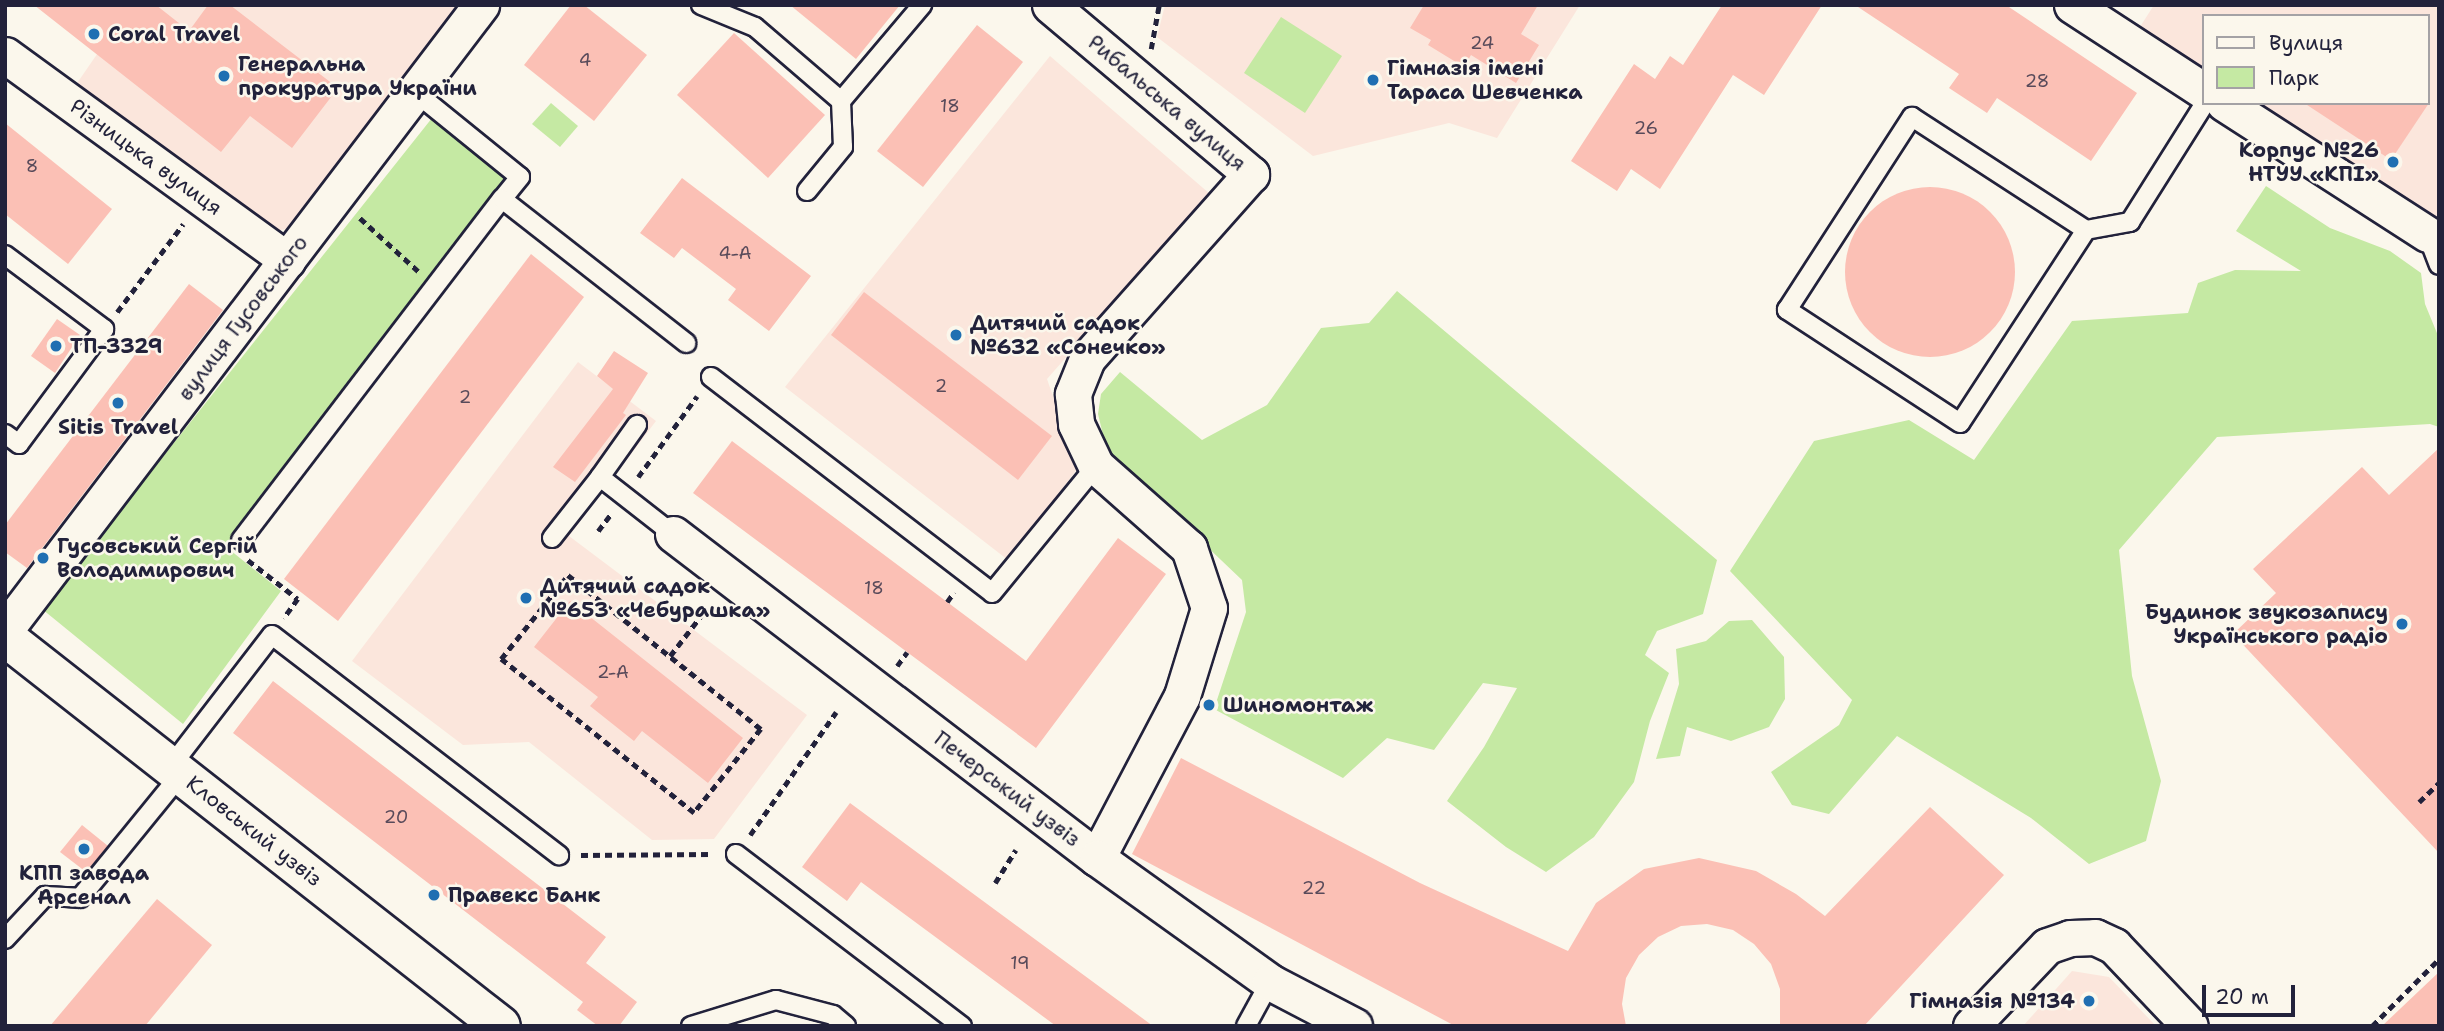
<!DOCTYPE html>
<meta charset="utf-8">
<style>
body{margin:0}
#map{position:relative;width:2444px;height:1031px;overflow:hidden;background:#fbf7ec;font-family:"Shantell Sans",sans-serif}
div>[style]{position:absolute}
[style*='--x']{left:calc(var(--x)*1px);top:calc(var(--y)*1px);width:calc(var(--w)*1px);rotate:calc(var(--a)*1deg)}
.built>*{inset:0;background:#fbe6dc}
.green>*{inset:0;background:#c5e9a3}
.building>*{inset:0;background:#fbc0b5}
.round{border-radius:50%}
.path>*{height:4.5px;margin-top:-2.25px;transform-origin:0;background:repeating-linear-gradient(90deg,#22223b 0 7px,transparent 0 12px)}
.roads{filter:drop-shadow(2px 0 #22223b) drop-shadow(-2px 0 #22223b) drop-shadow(0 2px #22223b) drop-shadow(0 -2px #22223b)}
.lane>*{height:18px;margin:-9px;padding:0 9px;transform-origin:9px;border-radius:9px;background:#fbf7ec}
.street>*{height:35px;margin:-17.5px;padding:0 17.5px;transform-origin:17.5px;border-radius:17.5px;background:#fbf7ec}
.secondary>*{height:38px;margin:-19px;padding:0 19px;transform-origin:19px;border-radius:19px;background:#fbf7ec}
.dots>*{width:19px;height:19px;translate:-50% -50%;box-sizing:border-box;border:4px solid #fbf7ec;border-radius:50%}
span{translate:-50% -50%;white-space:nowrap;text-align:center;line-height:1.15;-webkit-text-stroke:5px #fbf7ec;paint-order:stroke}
.number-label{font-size:18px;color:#584a5a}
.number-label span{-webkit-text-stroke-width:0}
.poi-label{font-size:21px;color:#22223b;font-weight:700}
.left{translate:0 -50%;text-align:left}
.right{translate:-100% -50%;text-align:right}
.street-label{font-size:21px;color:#22223b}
.frame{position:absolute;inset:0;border:7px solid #22223b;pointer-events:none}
.legend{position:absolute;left:2202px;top:14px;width:228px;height:91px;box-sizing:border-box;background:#fbf7ec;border:2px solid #a4a2a5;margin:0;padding:9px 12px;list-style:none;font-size:21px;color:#22223b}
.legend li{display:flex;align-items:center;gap:14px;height:35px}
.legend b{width:35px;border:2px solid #a4a2a5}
.scale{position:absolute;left:2202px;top:985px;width:93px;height:32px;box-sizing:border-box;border:4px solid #22223b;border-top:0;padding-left:9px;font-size:21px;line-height:24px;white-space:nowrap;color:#22223b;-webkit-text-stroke:5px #fbf7ec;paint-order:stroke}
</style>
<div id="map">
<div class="built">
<i style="clip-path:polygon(131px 5px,463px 5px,294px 228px,273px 231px,73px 89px)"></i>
<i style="clip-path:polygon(1165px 5px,1580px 5px,1497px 138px,1449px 123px,1313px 156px,1157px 37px)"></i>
<i style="clip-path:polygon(2154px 5px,2439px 5px,2439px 220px,2254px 103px,2428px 103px,2428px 16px,2204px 16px,2204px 72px,2138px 30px)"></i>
<i style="clip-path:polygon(1050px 56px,1210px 194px,1047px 379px,1078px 468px,1008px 560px,785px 387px)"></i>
<i style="clip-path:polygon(578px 362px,656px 421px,569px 536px,807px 715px,714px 839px,652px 840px,529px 742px,463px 745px,352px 661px)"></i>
<i style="clip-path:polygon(2072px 971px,2109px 977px,2156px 1026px,2023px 1026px)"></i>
</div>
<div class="green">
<i style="clip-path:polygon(1281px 17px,1342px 56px,1305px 113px,1244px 73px)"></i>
<i style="clip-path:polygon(551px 103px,578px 126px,560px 147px,532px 124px)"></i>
<i style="clip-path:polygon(436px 113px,516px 176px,230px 550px,281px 591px,183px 724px,42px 609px)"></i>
<i style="clip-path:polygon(2266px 186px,2330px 228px,2390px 251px,2421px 273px,2425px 304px,2439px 338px,2439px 427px,2430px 424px,2217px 437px,2119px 550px,2132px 676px,2161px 781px,2146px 841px,2089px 864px,2031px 818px,1897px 736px,1829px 814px,1792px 805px,1771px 772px,1839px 725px,1852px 700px,1730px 571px,1814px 441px,1909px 420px,1974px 460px,2072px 321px,2188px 313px,2198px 283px,2235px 270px,2301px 271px,2236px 231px)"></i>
<i style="clip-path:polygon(1397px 291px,1717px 560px,1703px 614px,1657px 631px,1645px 655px,1669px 673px,1650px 721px,1634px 782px,1594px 837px,1546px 872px,1506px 847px,1447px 801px,1484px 747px,1517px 688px,1483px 683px,1434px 750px,1387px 738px,1343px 778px,1214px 709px,1246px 612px,1242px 580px,1116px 460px,1104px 439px,1098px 414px,1101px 394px,1120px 372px,1202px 440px,1267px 405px,1321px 328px,1369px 323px)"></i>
<i style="clip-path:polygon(1752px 620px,1784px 657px,1785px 699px,1769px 727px,1731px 741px,1687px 727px,1680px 756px,1656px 759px,1679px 684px,1676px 649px,1706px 641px,1729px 621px)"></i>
</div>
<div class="building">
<i style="clip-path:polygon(34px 5px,156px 5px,189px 31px,208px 5px,230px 5px,338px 88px,292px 148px,250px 116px,221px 152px)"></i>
<i style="clip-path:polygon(571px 5px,584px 5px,647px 55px,594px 121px,524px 65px)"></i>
<i style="clip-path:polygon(790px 5px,900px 5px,856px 59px)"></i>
<i style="clip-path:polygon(1424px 5px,1538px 5px,1521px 34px,1539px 45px,1516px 83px,1471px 55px,1464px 67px,1428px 45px,1431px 40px,1410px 28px)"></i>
<i style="clip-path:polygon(1722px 5px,1822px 5px,1764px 95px,1733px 75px,1660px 189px,1631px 169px,1617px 191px,1571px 161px,1634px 64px,1655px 79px,1670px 56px,1683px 65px)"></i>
<i style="clip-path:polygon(1855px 5px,2006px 5px,2137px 93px,2091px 161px,1997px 98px,1987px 113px,1949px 88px,1959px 74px)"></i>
<i style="clip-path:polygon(977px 25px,1023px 62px,923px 187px,877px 151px)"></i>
<i style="clip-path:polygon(734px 33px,825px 115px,768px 178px,677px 95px)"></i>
<i style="clip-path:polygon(2304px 103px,2429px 103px,2391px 160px)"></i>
<i style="clip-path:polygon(5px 123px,112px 209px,68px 264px,5px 214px)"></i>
<i style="clip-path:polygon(682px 178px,811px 276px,769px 331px,728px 300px,736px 289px,682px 248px,674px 258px,640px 233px)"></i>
<i class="round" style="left:1845px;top:187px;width:170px;height:170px"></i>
<i style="clip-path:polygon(531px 254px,584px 297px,338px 621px,284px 579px)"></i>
<i style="clip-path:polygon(189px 284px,223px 310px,27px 568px,5px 552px,5px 525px)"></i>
<i style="clip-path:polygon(864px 292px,1052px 436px,1018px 480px,831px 335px)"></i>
<i style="clip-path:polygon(57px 319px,80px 335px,55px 373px,31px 356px)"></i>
<i style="clip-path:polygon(614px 351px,648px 373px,623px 413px,626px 415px,575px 482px,553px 467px,613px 389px,597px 376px)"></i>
<i style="clip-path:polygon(732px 441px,1026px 661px,1118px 538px,1166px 574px,1036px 748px,693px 493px)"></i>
<i style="clip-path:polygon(2439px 448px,2439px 853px,2233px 634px,2276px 593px,2253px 569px,2362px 467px,2389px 495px)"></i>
<i style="clip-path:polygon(570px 601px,743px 738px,708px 783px,642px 731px,634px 741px,590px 706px,598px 697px,534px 647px)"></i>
<i style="clip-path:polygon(273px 681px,606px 937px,586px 963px,637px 1002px,619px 1026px,598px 1026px,577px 1010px,583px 1002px,233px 733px)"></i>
<i style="clip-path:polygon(1181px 758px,1420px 883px,1568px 951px,1596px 903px,1644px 869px,1699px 858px,1756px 871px,1796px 894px,1825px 916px,1930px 807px,2004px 875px,1864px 1026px,1780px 1026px,1780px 989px,1771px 964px,1754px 944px,1733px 930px,1707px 924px,1681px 926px,1658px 937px,1639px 955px,1626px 978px,1622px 1004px,1626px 1026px,1455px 1026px,1132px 854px)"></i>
<i style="clip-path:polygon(850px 803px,1153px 1026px,1056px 1026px,861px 882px,847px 901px,802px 867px)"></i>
<i style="clip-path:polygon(82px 825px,108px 846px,86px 872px,60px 852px)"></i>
<i style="clip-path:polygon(157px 899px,212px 945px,145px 1026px,50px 1026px)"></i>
<i style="clip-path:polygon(2439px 972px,2439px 1026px,2382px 1026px)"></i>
</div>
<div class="path">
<i style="--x:1151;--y:49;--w:45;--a:-79.7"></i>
<i style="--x:360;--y:218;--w:79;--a:42.4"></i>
<i style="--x:117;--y:312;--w:110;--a:-53.1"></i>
<i style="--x:638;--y:477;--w:100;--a:-53.9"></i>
<i style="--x:598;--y:531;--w:20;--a:-53"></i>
<i style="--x:248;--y:560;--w:63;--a:38"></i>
<i style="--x:298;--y:599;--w:24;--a:126"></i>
<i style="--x:568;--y:575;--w:247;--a:38.6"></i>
<i style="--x:761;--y:729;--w:107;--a:128.6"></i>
<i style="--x:694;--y:813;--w:247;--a:-141.4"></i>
<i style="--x:501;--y:659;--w:107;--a:-51.4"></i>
<i style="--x:947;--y:602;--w:12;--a:-55"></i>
<i style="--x:670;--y:656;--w:56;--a:-52.3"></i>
<i style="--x:897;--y:666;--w:17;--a:-54"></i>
<i style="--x:2419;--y:802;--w:28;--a:-44"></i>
<i style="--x:750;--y:835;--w:150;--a:-55"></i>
<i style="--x:581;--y:855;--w:131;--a:-0.4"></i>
<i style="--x:995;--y:883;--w:39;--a:-58"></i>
<i style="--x:2372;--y:1026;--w:95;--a:-45"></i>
</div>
<div class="roads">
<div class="lane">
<i style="--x:701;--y:5;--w:58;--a:22.2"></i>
<i style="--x:755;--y:27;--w:113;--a:40.7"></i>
<i style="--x:841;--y:101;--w:126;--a:-49.8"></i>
<i style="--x:415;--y:92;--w:135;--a:39"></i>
<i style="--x:520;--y:177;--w:28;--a:129"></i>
<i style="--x:1912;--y:117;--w:207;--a:33"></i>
<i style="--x:2086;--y:230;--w:230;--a:123.1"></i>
<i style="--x:1960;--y:423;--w:207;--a:-146.8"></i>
<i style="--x:1787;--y:310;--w:230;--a:-57.1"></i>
<i style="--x:807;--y:191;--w:57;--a:-50.7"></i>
<i style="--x:843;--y:147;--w:46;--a:-92.5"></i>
<i style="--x:2086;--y:230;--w:45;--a:-10.3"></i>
<i style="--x:2130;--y:222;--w:141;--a:-57.8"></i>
<i style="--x:2427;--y:234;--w:33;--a:69"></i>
<i style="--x:5;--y:255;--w:124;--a:36.8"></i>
<i style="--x:104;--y:329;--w:143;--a:126.5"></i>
<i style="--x:19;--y:444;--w:17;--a:-144"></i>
<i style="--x:711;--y:377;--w:354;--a:37.5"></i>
<i style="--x:992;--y:593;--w:164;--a:-50.7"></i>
<i style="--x:600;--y:477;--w:64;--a:-54.6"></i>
<i style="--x:552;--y:538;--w:78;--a:-51.8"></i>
<i style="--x:600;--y:477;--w:93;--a:38"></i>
<i style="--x:241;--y:540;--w:429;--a:-52.6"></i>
<i style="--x:502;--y:199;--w:234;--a:38"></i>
<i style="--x:171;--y:766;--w:165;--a:-52.4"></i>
<i style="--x:272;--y:635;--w:362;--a:37.5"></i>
<i style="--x:736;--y:854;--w:284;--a:37.3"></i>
<i style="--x:5;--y:939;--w:59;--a:-47.1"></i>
<i style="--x:45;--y:896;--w:35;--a:3"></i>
<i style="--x:80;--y:898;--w:160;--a:-50.8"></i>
<i style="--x:691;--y:1026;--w:89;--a:-17"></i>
<i style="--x:776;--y:1000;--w:59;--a:14.7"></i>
<i style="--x:833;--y:1015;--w:17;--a:40"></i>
<i style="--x:1246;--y:1026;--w:50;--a:-61.4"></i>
</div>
<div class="street">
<i style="--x:1050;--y:5;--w:263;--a:40.1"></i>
<i style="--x:1251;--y:174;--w:247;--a:131.6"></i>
<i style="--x:1087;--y:359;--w:38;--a:112"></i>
<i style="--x:1073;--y:394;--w:30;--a:84"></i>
<i style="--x:1076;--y:424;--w:47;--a:64.5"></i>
<i style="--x:1096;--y:466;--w:124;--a:41.4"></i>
<i style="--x:1189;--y:548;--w:63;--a:71.6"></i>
<i style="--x:1209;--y:608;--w:92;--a:107.1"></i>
<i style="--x:1182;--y:696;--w:183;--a:117.7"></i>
<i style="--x:2072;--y:5;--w:158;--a:33.1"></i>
<i style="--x:5;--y:55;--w:349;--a:36"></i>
<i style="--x:2224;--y:103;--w:242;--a:32.8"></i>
<i style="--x:673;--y:534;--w:534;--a:37.39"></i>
<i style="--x:1097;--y:858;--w:213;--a:35.6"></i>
<i style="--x:1270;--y:982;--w:95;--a:27.6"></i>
<i style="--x:5;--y:630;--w:786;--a:-52.71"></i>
<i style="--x:1971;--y:1026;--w:110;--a:-46.5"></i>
<i style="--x:2047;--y:946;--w:24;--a:-19"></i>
<i style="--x:2070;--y:938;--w:25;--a:-2"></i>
<i style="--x:2095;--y:937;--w:21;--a:25"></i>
<i style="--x:2114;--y:946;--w:110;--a:46.5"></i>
</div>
<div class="secondary">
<i style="--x:5;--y:637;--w:630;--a:38.11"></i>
</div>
</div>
<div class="dots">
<i style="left:94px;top:34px;background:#1f6fb2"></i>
<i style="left:224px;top:76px;background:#1f6fb2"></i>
<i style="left:1373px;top:80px;background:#1f6fb2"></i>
<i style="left:2393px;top:162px;background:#1f6fb2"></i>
<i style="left:956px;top:335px;background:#1f6fb2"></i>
<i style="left:56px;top:346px;background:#1f6fb2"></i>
<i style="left:118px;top:403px;background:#1f6fb2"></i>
<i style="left:43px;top:558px;background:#1f6fb2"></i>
<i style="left:526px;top:598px;background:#1f6fb2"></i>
<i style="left:2402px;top:624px;background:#1f6fb2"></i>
<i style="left:1209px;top:705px;background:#1f6fb2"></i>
<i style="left:84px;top:849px;background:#1f6fb2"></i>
<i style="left:434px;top:895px;background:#1f6fb2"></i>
<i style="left:2089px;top:1001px;background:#1f6fb2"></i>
</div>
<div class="number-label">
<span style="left:1482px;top:43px">24</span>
<span style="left:585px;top:60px">4</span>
<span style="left:2037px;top:81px">28</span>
<span style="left:950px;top:106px">18</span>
<span style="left:1646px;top:128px">26</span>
<span style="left:32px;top:166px">8</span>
<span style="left:735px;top:253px">4-А</span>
<span style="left:941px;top:386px">2</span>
<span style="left:465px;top:397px">2</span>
<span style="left:874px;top:588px">18</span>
<span style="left:613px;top:672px">2-А</span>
<span style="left:396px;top:817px">20</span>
<span style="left:1314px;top:888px">22</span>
<span style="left:1020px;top:963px">19</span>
</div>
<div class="poi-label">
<span class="left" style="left:108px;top:34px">Coral Travel</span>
<span class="left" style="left:238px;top:76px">Генеральна<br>прокуратура України</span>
<span class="left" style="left:1387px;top:80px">Гімназія імені<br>Тараса Шевченка</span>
<span class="right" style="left:2379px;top:162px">Корпус №26<br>НТУУ «КПІ»</span>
<span class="left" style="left:970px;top:335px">Дитячий садок<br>№632 «Сонечко»</span>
<span class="left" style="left:70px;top:346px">ТП-3329</span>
<span style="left:118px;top:427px">Sitis Travel</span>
<span class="left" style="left:57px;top:558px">Гусовський Сергій<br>Володимирович</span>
<span class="left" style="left:540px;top:598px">Дитячий садок<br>№653 «Чебурашка»</span>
<span class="right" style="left:2388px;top:624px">Будинок звукозапису<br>Українського радіо</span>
<span class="left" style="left:1223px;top:705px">Шиномонтаж</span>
<span style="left:84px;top:885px">КПП завода<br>Арсенал</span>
<span class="left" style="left:448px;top:895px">Правекс Банк</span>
<span class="right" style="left:2075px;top:1001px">Гімназія №134</span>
</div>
<div class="street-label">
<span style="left:1167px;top:103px;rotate:40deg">Рибальська вулиця</span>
<span style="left:146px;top:157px;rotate:36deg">Різницька вулиця</span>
<span style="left:243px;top:318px;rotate:-53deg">вулиця Гусовського</span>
<span style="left:1007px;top:789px;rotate:37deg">Печерський узвіз</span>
<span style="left:254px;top:831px;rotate:38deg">Кловський узвіз</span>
</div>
<div class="frame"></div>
<ul class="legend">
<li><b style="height:9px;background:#fbf7ec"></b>Вулиця</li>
<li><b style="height:19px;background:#c5e9a3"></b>Парк</li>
</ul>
<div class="scale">20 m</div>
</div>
